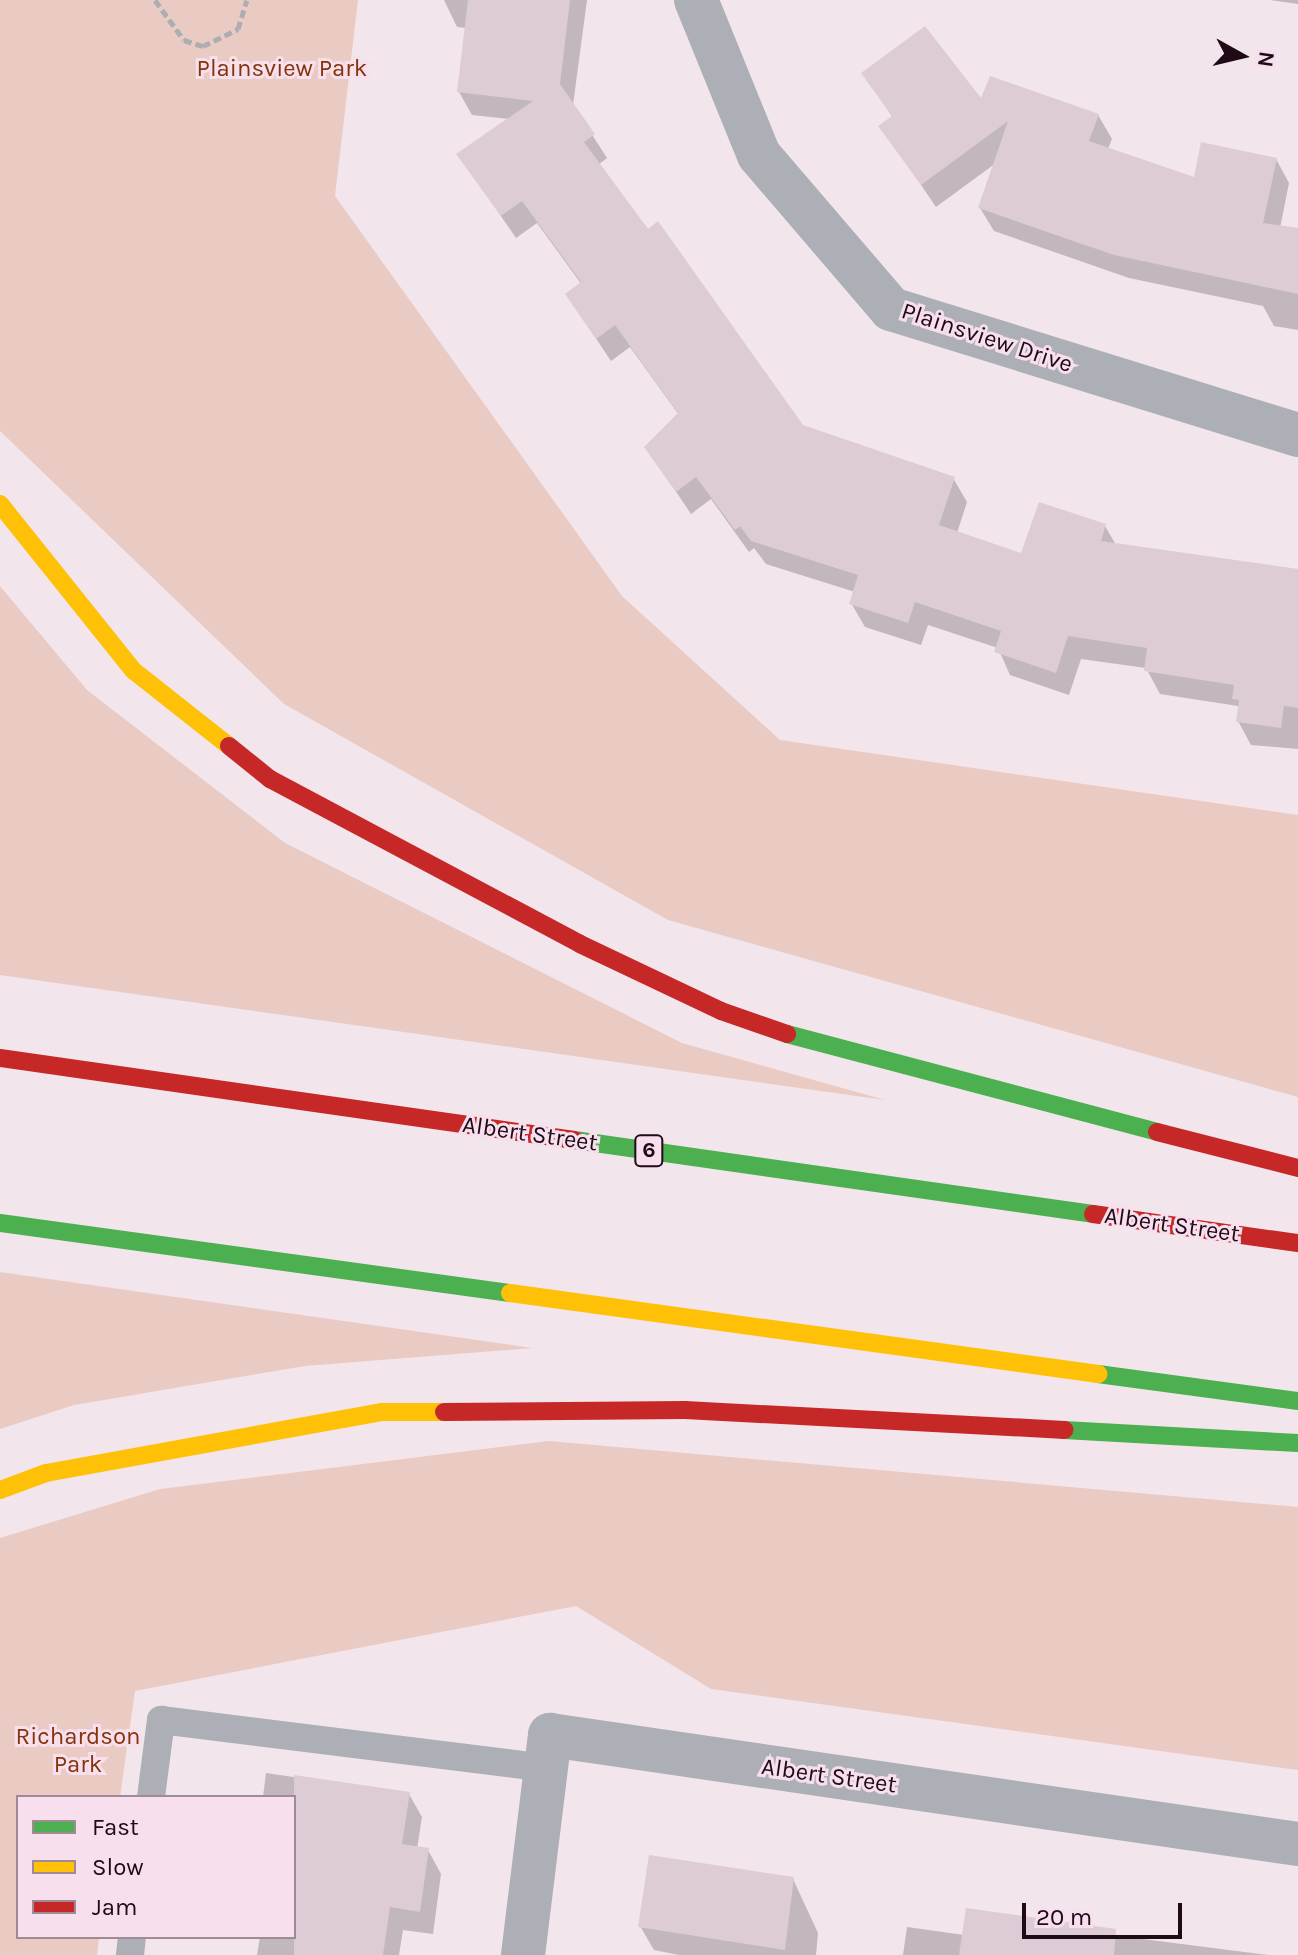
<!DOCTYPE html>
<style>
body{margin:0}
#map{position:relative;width:1298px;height:1955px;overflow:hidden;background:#f2e5ec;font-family:Karla,sans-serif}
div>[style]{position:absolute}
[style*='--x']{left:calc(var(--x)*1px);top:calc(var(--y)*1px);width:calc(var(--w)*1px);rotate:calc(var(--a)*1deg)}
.green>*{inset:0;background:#e9cbc4}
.shadow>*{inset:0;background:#0003}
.building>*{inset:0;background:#ddccd5}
.path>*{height:5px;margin-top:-2.5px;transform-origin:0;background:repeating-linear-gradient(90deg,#aeadb1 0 8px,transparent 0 12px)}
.lane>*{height:28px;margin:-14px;padding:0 14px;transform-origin:14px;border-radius:14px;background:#acafb5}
.street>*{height:44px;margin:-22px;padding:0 22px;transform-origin:22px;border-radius:22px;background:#acafb5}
.fast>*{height:18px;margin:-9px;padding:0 9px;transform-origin:9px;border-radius:9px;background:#4caf50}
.slow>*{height:18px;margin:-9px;padding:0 9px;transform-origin:9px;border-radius:9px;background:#ffc107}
.jam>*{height:18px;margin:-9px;padding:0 9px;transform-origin:9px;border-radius:9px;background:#c62828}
span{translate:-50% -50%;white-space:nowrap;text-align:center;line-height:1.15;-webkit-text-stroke:6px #f8dfed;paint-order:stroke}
.shield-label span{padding:2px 6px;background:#f8dfed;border:2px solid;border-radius:6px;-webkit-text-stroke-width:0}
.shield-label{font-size:22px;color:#1f0a17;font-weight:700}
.park-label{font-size:24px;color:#833408}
.street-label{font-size:24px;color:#1f0a17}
.legend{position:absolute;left:16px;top:1795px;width:280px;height:144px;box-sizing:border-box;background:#f8dfed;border:2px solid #a18a97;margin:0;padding:10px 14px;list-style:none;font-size:24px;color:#1f0a17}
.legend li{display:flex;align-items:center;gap:16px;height:40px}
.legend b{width:40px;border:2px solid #a18a97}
.north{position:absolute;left:1202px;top:16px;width:80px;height:80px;-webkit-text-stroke:6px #f8dfed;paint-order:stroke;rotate:98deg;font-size:22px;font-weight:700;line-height:32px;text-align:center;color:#1f0a17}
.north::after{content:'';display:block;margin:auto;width:28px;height:36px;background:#1f0a17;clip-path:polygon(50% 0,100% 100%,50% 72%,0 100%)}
.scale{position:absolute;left:1022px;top:1903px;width:160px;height:36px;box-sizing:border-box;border:4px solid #1f0a17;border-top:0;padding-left:10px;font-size:24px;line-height:28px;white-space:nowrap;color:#1f0a17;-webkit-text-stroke:6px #f8dfed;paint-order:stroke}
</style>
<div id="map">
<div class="green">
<i style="clip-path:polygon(0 0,358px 0,335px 196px,622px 596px,780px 740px,1298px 815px,1298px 1097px,668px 920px,284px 704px,0 431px)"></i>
<i style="clip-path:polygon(0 586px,87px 690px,285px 843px,682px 1043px,885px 1100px,0 975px)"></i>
<i style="clip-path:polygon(0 1272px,532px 1348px,305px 1366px,74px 1405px,0 1429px)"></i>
<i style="clip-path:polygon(549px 1441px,1298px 1507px,1298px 1770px,711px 1689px,576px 1606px,135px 1691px,120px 1797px,18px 1797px,18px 1937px,99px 1937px,97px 1955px,0 1955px,0 1538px,160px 1489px)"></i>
</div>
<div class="shadow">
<i style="clip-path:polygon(444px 0,587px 0,573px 105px,607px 158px,598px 165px,802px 426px,953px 478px,967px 502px,957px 533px,1023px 556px,1105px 526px,1116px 545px,1298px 571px,1298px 749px,1251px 745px,1238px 721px,1238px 706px,1160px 694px,1146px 668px,1081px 659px,1069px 695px,1010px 675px,998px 648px,928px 625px,921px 645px,865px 627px,851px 603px,855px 592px,766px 564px,754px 548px,749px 552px,711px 499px,691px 514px,646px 447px,679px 415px,630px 347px,611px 361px,567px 295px,582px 285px,537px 223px,516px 238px,459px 155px,509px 119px,472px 115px,459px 92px,466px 28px,457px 27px)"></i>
<i style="clip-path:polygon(1270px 0,1298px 0,1298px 4px)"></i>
<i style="clip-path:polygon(863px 73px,981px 102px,1098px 115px,1112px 139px,1108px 149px,1195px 180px,1276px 159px,1289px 183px,1280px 228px,1298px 230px,1298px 330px,1274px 326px,1263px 306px,1129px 278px,994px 231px,980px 208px,996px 163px,936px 207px,881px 126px,893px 118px)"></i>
<i style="clip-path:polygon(266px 1773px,409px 1794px,422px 1817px,417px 1849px,428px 1850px,441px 1874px,433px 1934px,403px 1930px,399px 1955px,257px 1955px,260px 1937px,294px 1937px,294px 1797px,263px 1797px)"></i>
<i style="clip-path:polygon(793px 1879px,818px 1933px,816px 1955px,679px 1955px,654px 1950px,640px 1926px)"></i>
<i style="clip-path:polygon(907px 1927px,964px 1935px,1103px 1934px,1268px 1955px,903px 1955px)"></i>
</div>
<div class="building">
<i style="clip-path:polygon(468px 0,570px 0,560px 84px,595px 134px,584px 142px,648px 229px,658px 221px,803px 425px,955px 477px,939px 525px,1021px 553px,1039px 502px,1106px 524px,1101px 541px,1298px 569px,1298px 708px,1284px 706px,1281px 728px,1236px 722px,1239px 700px,1232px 699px,1234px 685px,1144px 671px,1147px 648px,1068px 636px,1056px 673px,994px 652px,1001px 631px,915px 602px,908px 623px,849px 604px,858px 575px,751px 541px,740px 526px,735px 530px,696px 477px,676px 492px,644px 447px,678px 413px,615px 325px,596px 339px,565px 294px,581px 282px,522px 201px,501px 216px,456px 154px,533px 101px,457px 92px)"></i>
<i style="clip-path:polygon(925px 26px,981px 98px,990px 76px,1099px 114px,1089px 141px,1194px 177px,1201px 142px,1277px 158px,1263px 223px,1298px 228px,1298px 294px,1114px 255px,978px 208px,1008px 121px,921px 185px,878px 126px,892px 116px,861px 73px)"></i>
<i style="clip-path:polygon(294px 1775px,410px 1792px,402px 1844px,429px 1848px,420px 1912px,390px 1907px,383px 1955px,294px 1955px)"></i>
<i style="clip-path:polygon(649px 1855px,794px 1877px,785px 1950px,638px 1927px)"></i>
<i style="clip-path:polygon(966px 1908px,1116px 1929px,1114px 1955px,959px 1955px)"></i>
</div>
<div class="path">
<i style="--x:155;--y:0;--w:49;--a:54.1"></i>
<i style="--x:184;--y:40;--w:20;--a:18"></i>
<i style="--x:203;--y:46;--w:39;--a:-26"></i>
<i style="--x:238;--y:29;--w:30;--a:-73"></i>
</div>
<div class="lane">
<i style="--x:151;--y:1797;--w:78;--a:-82.6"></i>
<i style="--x:161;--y:1720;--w:387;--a:7.1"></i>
<i style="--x:130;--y:1955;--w:18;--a:-84"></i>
</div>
<div class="street">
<i style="--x:696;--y:0;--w:167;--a:67.9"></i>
<i style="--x:759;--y:155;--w:203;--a:49.4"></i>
<i style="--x:891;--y:309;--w:426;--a:17.2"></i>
<i style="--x:523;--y:1955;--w:222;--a:-83"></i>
<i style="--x:550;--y:1735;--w:756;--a:8.29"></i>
</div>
<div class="fast">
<i style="--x:787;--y:1034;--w:383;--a:14.8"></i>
<i style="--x:574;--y:1140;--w:524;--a:8.11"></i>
<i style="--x:0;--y:1223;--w:515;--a:7.82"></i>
<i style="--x:1098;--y:1374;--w:202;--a:7.7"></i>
<i style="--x:1064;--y:1430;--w:234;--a:3.2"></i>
</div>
<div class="slow">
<i style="--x:0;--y:504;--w:214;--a:51.3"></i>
<i style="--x:134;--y:671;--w:121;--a:38.3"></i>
<i style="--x:510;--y:1293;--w:594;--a:7.84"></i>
<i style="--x:0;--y:1490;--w:49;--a:-20.3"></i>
<i style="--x:46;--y:1473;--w:342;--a:-10.3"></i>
<i style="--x:383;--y:1412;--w:61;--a:0"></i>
</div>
<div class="jam">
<i style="--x:229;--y:746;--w:53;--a:38.8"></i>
<i style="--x:270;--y:779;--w:351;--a:28"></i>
<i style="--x:580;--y:944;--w:156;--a:25.4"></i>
<i style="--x:721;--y:1011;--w:70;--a:19.2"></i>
<i style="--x:0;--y:1058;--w:580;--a:8.13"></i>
<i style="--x:1157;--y:1132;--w:146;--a:14.3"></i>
<i style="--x:1093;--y:1214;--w:207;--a:8.1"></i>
<i style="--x:444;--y:1412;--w:241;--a:-0.5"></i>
<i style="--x:685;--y:1410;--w:380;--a:3"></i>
</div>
<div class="shield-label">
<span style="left:649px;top:1151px">6</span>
</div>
<div class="park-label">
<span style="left:282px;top:69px">Plainsview Park</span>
<span style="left:78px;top:1751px">Richardson<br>Park</span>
</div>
<div class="street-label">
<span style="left:987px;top:338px;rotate:18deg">Plainsview Drive</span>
<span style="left:530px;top:1134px;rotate:8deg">Albert Street</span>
<span style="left:1172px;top:1225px;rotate:8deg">Albert Street</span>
<span style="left:829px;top:1776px;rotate:8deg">Albert Street</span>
</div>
<ul class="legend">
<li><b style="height:10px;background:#4caf50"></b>Fast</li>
<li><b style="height:10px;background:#ffc107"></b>Slow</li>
<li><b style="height:10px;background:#c62828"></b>Jam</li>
</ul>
<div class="north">N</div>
<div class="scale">20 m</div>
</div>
